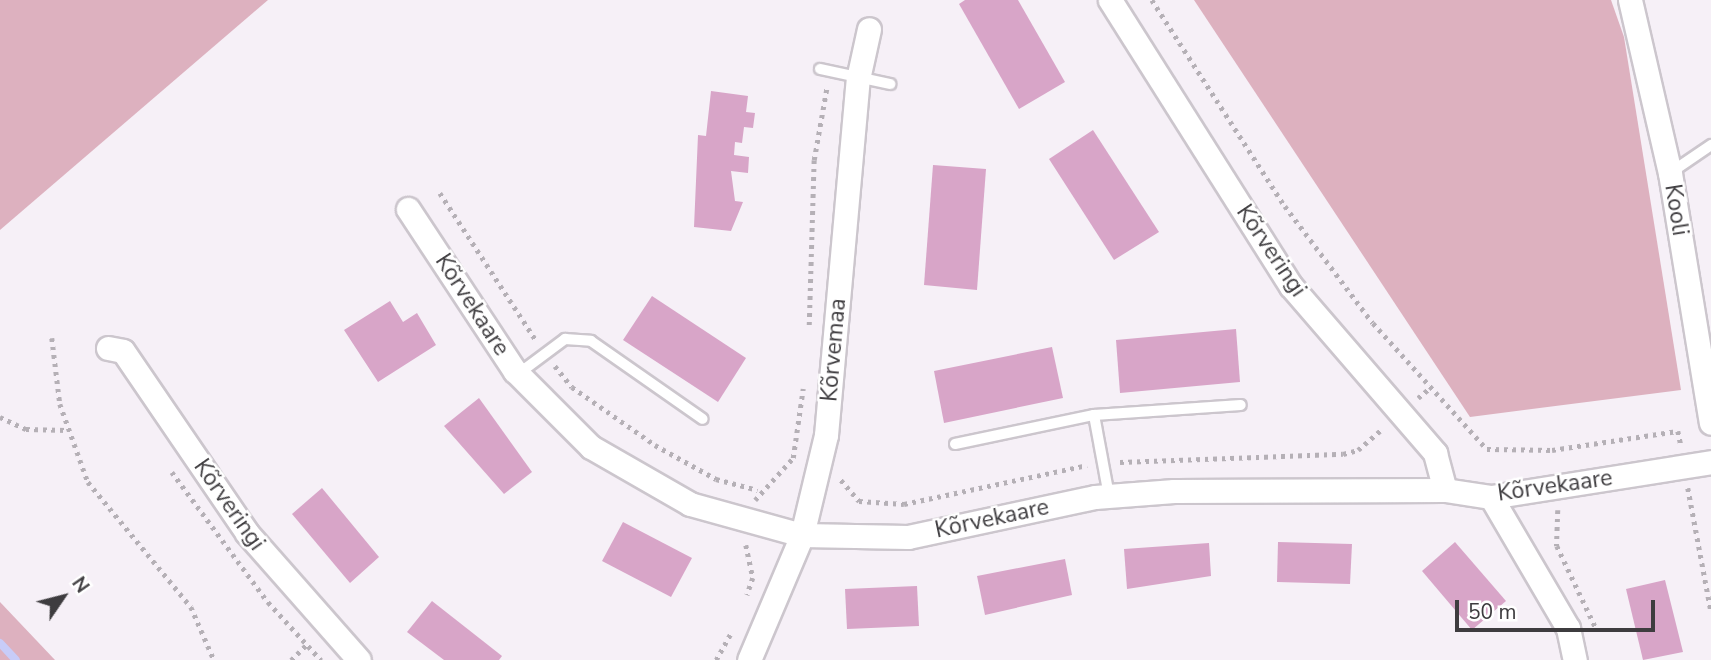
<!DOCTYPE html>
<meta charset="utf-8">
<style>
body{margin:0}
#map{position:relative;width:1711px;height:660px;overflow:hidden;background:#f6f0f7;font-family:"Nunito Sans",sans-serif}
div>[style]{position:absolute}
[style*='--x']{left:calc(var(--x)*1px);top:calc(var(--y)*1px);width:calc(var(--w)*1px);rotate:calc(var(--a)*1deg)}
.green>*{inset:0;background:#ddb1bf}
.stream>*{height:8px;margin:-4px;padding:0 4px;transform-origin:4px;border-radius:4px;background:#c8ccf8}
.building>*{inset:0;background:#d8a5c8}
.path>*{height:4.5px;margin-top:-2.25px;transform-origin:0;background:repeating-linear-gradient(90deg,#b5b0b6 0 3.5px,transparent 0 8.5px)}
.roads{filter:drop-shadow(2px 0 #ccc6cd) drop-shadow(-2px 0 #ccc6cd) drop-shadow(0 2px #ccc6cd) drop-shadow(0 -2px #ccc6cd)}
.service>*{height:10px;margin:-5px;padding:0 5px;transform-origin:5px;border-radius:5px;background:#fff}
.minor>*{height:23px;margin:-11.5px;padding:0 11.5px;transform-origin:11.5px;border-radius:11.5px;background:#fff}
span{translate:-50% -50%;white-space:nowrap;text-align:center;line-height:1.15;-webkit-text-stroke:5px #fff;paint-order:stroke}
.street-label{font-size:23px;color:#3e3c3f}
.north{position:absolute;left:28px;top:562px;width:70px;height:70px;-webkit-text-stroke:5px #fff;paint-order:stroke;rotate:55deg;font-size:19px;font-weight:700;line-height:28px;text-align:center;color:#3e3c3f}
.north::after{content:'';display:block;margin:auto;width:24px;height:32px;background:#3e3c3f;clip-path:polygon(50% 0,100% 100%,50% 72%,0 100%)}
.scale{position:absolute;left:1455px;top:600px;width:200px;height:32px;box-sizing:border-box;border:4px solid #3e3c3f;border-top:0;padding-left:9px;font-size:21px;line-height:24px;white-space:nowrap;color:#3e3c3f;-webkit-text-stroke:5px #fff;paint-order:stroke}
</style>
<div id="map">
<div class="green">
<i style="clip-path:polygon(0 0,268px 0,0 230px)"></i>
<i style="clip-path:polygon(1194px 0,1611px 0,1624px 37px,1681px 390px,1470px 417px)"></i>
<i style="clip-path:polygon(0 602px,55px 660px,0 660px)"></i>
</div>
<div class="stream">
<i style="--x:0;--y:643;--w:23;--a:47"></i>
</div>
<div class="building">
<i style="clip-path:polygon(965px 0,1018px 0,1065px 82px,1019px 109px,959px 4px)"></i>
<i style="clip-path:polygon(711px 91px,748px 96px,746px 112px,755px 113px,753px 128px,744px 127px,742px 143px,735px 142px,734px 155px,749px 157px,748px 173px,731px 171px,735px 201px,743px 202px,731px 231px,694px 227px,698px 135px,706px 136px)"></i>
<i style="clip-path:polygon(1093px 130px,1159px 232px,1114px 260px,1049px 159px)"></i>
<i style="clip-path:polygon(933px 165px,986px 169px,977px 290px,924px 285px)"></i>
<i style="clip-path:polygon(652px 296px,746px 358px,718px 402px,623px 340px)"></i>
<i style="clip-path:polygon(390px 301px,403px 322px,417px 313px,436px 345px,378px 382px,344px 330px)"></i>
<i style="clip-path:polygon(1236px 329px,1240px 382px,1120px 393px,1116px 340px)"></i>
<i style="clip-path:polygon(1052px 347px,1063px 398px,944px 423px,934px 371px)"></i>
<i style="clip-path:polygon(479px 398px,532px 472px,504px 494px,444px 426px)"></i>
<i style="clip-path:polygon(322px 488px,379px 557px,350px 583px,292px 514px)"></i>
<i style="clip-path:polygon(623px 522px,692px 558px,671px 597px,602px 561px)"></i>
<i style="clip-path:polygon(1278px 542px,1352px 544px,1350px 584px,1277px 582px)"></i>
<i style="clip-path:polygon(1455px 542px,1506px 601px,1472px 630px,1422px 571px)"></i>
<i style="clip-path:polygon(1209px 543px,1211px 576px,1127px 589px,1124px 549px)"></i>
<i style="clip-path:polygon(1065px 559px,1072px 595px,985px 615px,977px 576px)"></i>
<i style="clip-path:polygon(1665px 580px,1683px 652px,1643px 660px,1626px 589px)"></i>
<i style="clip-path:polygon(917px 586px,919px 626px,847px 629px,845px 589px)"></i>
<i style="clip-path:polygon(432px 601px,502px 656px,499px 660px,444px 660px,407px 632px)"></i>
</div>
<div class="path">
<i style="--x:1152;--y:0;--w:245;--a:57.2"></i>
<i style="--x:1285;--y:206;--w:146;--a:53.1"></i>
<i style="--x:1373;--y:323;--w:170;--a:47.9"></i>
<i style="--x:1487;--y:449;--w:65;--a:0.9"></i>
<i style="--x:1552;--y:450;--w:127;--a:-8.6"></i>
<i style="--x:1678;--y:431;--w:14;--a:78"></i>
<i style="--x:440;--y:193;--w:174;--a:56.9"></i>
<i style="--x:809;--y:325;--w:165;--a:-88.3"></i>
<i style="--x:814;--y:160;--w:75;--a:-80"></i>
<i style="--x:52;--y:338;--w:66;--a:83.1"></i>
<i style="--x:60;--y:404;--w:83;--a:70.3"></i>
<i style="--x:88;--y:482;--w:162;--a:50.5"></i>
<i style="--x:191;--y:607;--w:58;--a:66.5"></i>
<i style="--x:555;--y:366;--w:27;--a:51"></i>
<i style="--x:572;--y:387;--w:101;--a:34.9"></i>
<i style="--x:655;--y:445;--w:70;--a:29.1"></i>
<i style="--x:716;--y:479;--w:43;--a:14.7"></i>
<i style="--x:1418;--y:398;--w:17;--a:-40"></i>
<i style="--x:0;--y:417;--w:29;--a:25"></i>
<i style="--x:26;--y:429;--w:41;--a:1.4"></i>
<i style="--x:1120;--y:462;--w:223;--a:-2.1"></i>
<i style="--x:1343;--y:454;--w:16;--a:-15"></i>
<i style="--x:1358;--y:450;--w:32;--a:-41"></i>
<i style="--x:172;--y:472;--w:162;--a:53.6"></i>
<i style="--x:268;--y:602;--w:79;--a:47.6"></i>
<i style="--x:841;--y:480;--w:28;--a:49"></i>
<i style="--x:859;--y:501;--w:45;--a:3.8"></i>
<i style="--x:904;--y:504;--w:187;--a:-12"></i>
<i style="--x:1688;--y:488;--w:125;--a:79.4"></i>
<i style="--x:755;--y:500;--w:57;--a:-47.9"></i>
<i style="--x:793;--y:458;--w:70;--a:-81.8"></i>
<i style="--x:1558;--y:510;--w:36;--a:92"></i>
<i style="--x:1557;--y:546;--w:91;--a:64.6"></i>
<i style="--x:746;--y:545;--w:34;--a:78"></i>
<i style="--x:753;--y:578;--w:18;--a:109"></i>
<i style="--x:291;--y:660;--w:23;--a:-45"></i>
<i style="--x:716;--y:660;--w:29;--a:-61"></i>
</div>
<div class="roads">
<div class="service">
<i style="--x:820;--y:69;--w:72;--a:12.1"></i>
<i style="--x:1670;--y:173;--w:50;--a:-34.3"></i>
<i style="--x:518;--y:374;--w:59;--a:-36.7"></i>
<i style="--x:565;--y:339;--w:26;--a:4"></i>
<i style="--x:591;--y:341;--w:136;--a:34.9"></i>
<i style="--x:1094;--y:415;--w:147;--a:-3.9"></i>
<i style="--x:955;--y:444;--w:142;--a:-11.8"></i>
<i style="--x:1094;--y:415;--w:82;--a:79.5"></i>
</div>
<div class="minor">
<i style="--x:1110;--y:0;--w:338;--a:57.7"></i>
<i style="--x:1291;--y:286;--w:221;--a:49.2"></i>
<i style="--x:1435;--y:453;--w:38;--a:75"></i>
<i style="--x:1630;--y:0;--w:178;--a:77"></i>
<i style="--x:1670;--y:173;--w:253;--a:80.7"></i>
<i style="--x:408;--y:209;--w:194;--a:56.6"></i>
<i style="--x:515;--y:371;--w:107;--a:45"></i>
<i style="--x:591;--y:447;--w:114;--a:29.9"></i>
<i style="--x:690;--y:504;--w:116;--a:15.5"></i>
<i style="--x:802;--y:535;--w:106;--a:1.1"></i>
<i style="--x:908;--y:537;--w:191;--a:-12.1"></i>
<i style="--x:1095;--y:497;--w:79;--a:-4.3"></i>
<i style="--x:1174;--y:491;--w:271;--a:-0.2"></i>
<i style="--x:1445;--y:490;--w:47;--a:8.7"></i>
<i style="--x:1491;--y:497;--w:223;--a:-9"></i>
<i style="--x:108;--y:348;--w:15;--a:11"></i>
<i style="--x:123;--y:351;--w:220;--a:55.7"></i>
<i style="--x:247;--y:533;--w:169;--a:48.6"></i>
<i style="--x:1491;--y:497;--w:152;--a:59.6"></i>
<i style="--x:1568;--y:628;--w:33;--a:78"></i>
<i style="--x:749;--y:660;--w:136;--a:-67"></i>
<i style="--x:802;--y:535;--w:103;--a:-76.5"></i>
<i style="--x:826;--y:435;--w:357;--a:-84.9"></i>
<i style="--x:858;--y:79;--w:51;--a:-77.6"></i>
</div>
</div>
<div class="street-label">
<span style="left:1676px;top:210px;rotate:81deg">Kooli</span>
<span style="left:1271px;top:251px;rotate:56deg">Kõrveringi</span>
<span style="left:472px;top:305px;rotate:57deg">Kõrvekaare</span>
<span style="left:834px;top:350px;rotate:-85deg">Kõrvemaa</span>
<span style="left:1555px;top:486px;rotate:-8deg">Kõrvekaare</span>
<span style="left:229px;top:505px;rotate:55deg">Kõrveringi</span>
<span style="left:992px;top:519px;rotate:-12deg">Kõrvekaare</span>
</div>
<div class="north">N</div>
<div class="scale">50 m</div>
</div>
